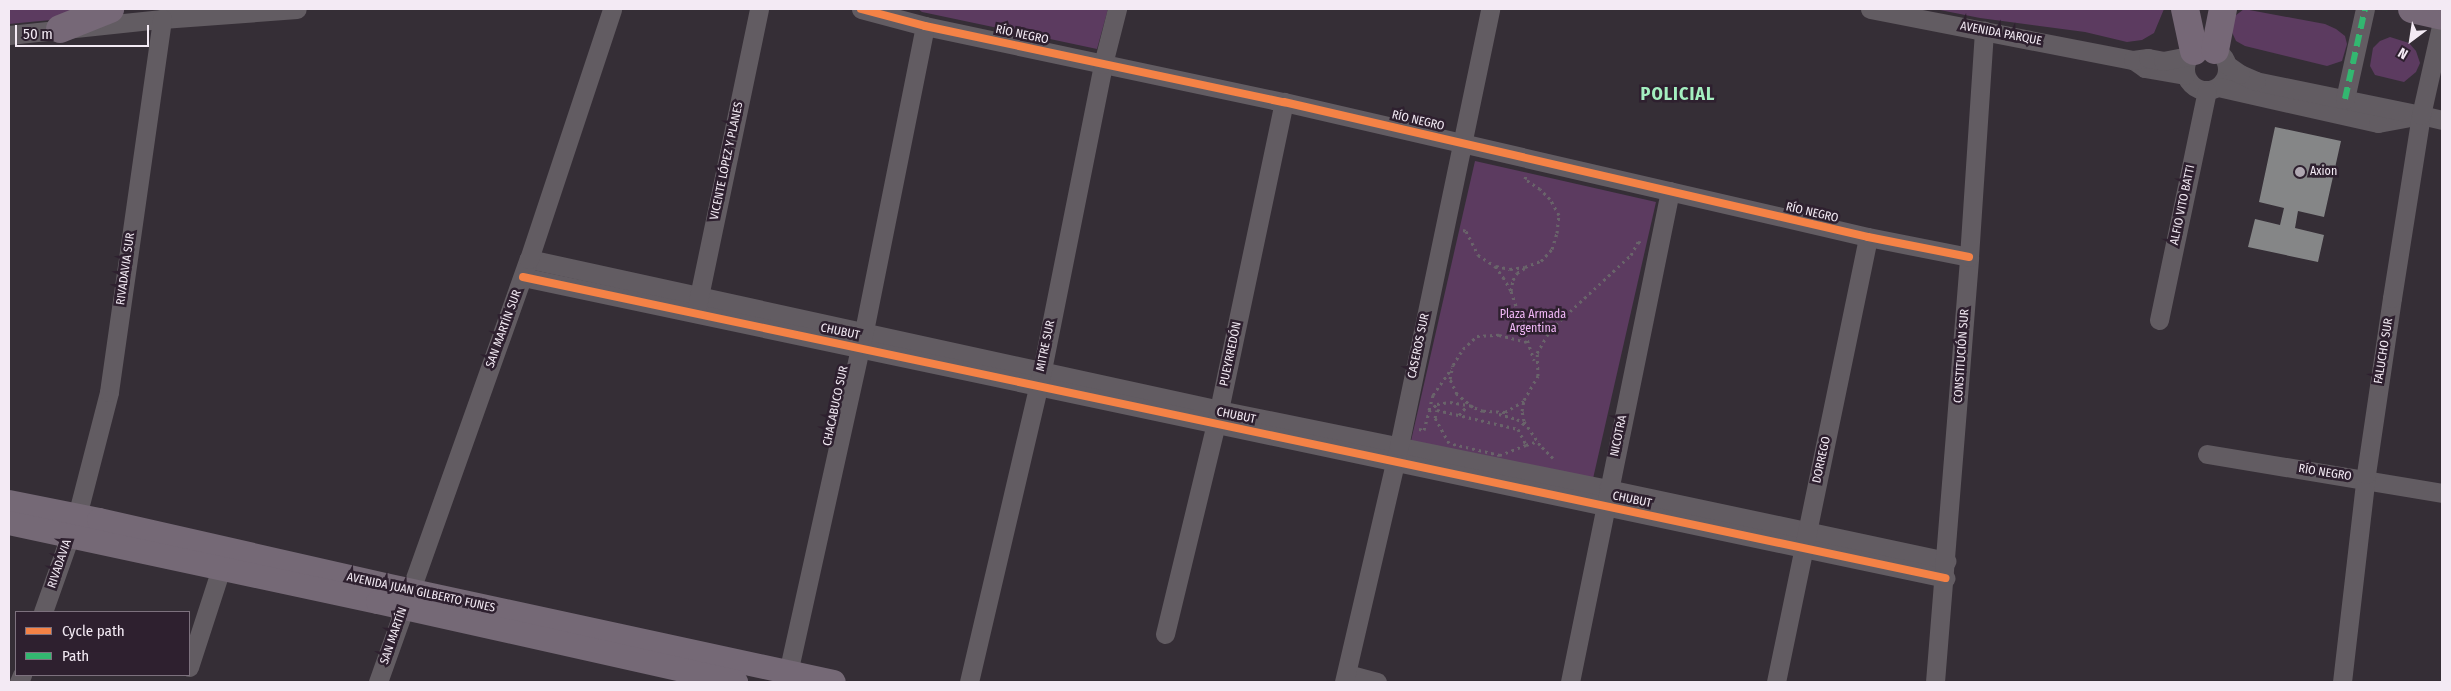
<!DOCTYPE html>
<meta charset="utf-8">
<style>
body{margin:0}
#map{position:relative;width:2451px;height:691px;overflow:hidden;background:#352e36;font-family:"Fira Sans Condensed",sans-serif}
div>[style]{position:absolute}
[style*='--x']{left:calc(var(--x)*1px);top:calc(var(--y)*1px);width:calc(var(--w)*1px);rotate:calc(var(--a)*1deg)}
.green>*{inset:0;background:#5c3b60}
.building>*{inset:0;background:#858687}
.path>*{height:3px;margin-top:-1.5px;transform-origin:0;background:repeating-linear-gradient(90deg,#69646a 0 2.5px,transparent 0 6.5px)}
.minor>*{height:19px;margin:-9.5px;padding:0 9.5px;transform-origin:9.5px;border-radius:9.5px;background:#625c62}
.minor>.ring{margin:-9.5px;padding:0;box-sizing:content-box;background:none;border:19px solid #625c62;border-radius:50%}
.major>*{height:24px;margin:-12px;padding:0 12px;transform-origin:12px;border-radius:12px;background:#756976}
.highway>*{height:28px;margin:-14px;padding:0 14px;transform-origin:14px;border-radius:14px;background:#766877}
.quiet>*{height:6px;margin-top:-3px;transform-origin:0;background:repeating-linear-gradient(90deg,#33b770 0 12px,transparent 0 18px)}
.cycleway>*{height:8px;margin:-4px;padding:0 4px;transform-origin:4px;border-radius:4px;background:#f48246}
.dots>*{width:14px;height:14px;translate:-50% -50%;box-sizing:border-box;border:2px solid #2e202f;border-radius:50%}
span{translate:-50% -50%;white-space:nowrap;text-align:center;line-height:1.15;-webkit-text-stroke:5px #2e202f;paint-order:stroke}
.street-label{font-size:12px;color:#f3eaf4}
.poi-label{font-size:12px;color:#f3eaf4}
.left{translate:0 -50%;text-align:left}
.park-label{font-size:12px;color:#f1b8f7}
.district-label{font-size:18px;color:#a4f0c0;font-weight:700;letter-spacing:1px}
.frame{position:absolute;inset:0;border:10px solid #f3eaf4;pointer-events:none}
.legend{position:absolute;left:15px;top:611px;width:175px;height:65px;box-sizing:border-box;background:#2e202f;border:1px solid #7d717e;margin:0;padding:6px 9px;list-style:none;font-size:15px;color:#f3eaf4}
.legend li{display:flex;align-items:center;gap:10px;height:25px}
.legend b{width:25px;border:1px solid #7d717e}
.north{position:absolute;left:2386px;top:15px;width:50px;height:50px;-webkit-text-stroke:4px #2e202f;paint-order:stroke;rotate:211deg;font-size:14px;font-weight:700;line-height:20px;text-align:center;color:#f3eaf4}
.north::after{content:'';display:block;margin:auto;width:18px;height:22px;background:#f3eaf4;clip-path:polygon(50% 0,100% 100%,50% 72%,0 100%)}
.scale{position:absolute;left:15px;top:25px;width:134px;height:22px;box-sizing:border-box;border:2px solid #f3eaf4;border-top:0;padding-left:6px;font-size:15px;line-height:18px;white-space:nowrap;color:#f3eaf4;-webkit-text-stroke:4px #2e202f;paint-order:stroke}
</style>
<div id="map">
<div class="green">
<i style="clip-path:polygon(9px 9px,92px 9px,61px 19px,9px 24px)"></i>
<i style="clip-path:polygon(918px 9px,1108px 9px,1097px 49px,922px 12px)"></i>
<i style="clip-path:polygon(1935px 9px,2164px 9px,2154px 33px,2142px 40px,2127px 42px,2085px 32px,1980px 18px)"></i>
<i style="clip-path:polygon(2244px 9px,2325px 24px,2336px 29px,2345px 36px,2347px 44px,2342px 61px,2327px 66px,2245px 46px,2236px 41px,2230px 28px,2231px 19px)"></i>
<i style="clip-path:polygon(2390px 37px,2409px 43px,2416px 51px,2420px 63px,2416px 72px,2404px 82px,2375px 75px,2370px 66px,2373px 48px,2380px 41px)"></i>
<i style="clip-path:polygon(1475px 161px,1656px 202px,1592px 483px,1411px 441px)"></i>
</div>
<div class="building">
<i style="clip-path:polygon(2275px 127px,2341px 141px,2324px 217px,2298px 211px,2295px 228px,2324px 235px,2318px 262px,2248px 247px,2255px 219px,2280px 225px,2284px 208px,2259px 202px)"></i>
</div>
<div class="path">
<i style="--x:1463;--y:230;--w:3;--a:18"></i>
<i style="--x:1466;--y:231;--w:27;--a:63"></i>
<i style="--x:1478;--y:255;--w:20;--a:33"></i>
<i style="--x:1495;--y:266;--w:14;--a:54"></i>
<i style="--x:1503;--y:277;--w:16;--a:60"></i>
<i style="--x:1511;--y:291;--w:73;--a:71.6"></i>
<i style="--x:1496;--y:266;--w:14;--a:12"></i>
<i style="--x:1510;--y:269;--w:15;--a:-8"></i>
<i style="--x:1525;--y:267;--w:17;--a:-21"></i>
<i style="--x:1541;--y:261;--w:16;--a:-47"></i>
<i style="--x:1552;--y:249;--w:17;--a:-73"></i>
<i style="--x:1557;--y:233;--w:18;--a:-84"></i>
<i style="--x:1559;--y:215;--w:18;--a:-119"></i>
<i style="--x:1550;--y:199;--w:14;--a:-135"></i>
<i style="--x:1540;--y:189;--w:18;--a:-146"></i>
<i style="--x:1525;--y:179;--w:3;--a:-72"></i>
<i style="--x:1511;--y:291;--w:11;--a:-80"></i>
<i style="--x:1513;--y:280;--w:8;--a:-60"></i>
<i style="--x:1517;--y:273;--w:9;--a:-32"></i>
<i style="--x:1522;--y:322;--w:15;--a:37"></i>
<i style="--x:1534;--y:331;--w:7;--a:8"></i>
<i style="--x:1541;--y:332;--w:9;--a:-18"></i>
<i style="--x:1524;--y:401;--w:22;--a:150"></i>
<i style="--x:1505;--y:412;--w:22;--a:-177"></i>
<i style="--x:1483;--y:411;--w:11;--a:-158"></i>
<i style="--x:1473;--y:407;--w:21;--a:-141"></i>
<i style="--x:1457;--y:394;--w:17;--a:-115"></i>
<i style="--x:1450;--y:379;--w:14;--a:-78"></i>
<i style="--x:1453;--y:365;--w:19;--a:-58"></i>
<i style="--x:1463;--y:349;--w:19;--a:-43"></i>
<i style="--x:1477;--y:336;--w:22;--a:-3"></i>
<i style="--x:1499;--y:335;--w:30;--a:14"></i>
<i style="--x:1429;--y:410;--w:16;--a:-75"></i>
<i style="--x:1433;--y:395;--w:33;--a:-55"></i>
<i style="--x:1437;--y:410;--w:83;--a:13.2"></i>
<i style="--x:1518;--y:429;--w:18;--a:63"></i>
<i style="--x:1526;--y:445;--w:28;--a:159"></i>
<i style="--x:1500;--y:455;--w:52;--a:-166.8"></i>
<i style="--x:1449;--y:443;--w:29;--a:-119"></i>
<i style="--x:1435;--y:418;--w:8;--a:-76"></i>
<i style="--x:1499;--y:414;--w:19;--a:16"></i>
<i style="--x:1517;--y:419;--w:10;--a:37"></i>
<i style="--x:1459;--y:415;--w:12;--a:-48"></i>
<i style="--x:1419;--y:429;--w:5;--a:11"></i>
<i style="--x:1424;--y:430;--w:20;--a:-75"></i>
<i style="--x:1429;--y:411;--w:11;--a:-41"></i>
<i style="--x:1437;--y:404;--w:13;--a:-9"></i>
<i style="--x:1450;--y:402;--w:22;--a:10"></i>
<i style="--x:1526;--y:445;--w:13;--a:-18"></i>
<i style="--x:1553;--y:458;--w:18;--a:-135"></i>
<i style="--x:1540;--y:445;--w:29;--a:-124"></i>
<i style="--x:1524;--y:421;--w:10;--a:-101"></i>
<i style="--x:1522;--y:411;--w:11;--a:-80"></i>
<i style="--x:1524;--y:400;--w:28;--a:-60"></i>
<i style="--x:1538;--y:376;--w:23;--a:-92"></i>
<i style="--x:1537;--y:353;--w:28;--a:-60"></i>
<i style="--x:1551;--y:329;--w:109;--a:-42.8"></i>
<i style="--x:1631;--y:255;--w:15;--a:-62"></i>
<i style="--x:1638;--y:242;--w:5;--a:11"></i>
</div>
<div class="minor">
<i style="--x:861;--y:9;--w:66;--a:14.9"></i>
<i style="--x:925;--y:26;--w:367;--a:12"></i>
<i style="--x:1284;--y:102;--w:599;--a:13.02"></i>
<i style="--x:1868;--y:237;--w:103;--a:11.2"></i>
<i style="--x:1870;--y:9;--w:268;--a:11"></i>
<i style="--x:9;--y:35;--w:154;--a:-6"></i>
<i style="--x:162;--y:19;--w:135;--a:-4.2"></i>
<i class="ring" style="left:2185px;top:48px;width:23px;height:23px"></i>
<i style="--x:2185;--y:75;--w:41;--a:-170.1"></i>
<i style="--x:2145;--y:68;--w:14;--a:-146"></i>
<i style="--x:2133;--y:60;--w:15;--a:-8"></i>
<i style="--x:2148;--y:58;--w:15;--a:11"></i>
<i style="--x:2163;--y:61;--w:26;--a:-11"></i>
<i style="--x:2218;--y:87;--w:164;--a:12.7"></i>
<i style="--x:2378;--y:123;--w:44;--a:-10.5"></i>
<i style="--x:2421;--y:115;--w:168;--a:-168.4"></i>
<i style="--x:2256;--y:81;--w:17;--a:-156"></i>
<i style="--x:2240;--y:74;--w:16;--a:-145"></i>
<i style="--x:2345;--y:99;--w:92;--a:-77.5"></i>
<i style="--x:2421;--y:115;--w:22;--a:13"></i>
<i style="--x:529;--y:259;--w:706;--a:12.34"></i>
<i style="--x:1219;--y:410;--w:397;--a:11.5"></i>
<i style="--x:1608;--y:489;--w:346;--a:12"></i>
<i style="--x:523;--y:277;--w:1454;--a:11.95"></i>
<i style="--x:697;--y:306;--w:303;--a:-78.2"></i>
<i style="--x:2159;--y:320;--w:234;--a:-78.2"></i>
<i style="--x:2207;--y:454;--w:238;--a:9.4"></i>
<i style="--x:43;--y:612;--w:102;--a:-70.5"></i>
<i style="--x:77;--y:516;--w:128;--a:-75.5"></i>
<i style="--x:109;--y:392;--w:377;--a:-81.9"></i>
<i style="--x:1165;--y:634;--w:230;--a:-76.4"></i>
<i style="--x:1219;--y:410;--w:315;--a:-78.1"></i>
<i style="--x:189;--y:667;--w:117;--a:-72"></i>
<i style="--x:1347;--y:674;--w:31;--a:15"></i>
<i style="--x:19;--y:682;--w:8;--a:-67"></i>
<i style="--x:378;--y:682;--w:449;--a:-70.4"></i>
<i style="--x:529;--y:259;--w:263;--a:-71.6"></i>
<i style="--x:786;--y:682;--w:360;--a:-77.5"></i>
<i style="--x:864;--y:331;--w:311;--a:-78.7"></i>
<i style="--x:969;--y:682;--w:320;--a:-76.8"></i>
<i style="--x:1042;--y:370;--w:312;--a:-78.7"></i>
<i style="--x:1103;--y:64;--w:57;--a:-75.7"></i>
<i style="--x:1344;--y:682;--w:242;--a:-76.9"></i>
<i style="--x:1399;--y:446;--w:446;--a:-78.2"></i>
<i style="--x:1570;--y:682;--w:501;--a:-78.49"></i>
<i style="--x:1776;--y:682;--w:454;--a:-78.3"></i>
<i style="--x:1935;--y:682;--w:426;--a:-85.4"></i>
<i style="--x:1969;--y:257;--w:227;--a:-86.2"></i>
<i style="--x:2342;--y:682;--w:209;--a:-83.4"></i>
<i style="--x:2366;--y:474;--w:178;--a:-81.6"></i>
<i style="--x:2392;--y:298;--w:185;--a:-81"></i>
<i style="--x:2421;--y:115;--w:95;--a:-77.3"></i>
</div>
<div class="major">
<i style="--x:9;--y:502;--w:92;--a:11.3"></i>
<i style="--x:99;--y:520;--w:293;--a:12.8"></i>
<i style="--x:385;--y:585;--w:459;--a:12.2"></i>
<i style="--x:9;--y:523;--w:377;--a:12.1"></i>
<i style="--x:378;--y:602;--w:367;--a:12.6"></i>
</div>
<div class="highway">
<i style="--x:2185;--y:9;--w:43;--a:77.9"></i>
<i style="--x:2412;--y:9;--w:31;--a:13"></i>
<i style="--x:60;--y:29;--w:54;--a:-21.8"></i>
<i style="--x:2215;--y:50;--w:42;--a:-79"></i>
</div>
<div class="quiet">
<i style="--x:2345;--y:99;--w:92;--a:-77.5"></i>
</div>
<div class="cycleway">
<i style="--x:861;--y:9;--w:66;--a:14.9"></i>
<i style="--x:925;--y:26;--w:367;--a:12"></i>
<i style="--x:1284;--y:102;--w:599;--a:13.02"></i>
<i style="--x:1868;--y:237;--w:103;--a:11.2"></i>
<i style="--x:523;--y:277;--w:1454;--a:11.95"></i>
</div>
<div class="dots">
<i style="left:2300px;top:172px;background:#b0a8b2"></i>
</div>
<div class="street-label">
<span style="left:2001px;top:34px;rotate:11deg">AVENIDA PARQUE</span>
<span style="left:1022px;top:35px;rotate:12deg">RÍO NEGRO</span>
<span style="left:1418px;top:121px;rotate:13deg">RÍO NEGRO</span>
<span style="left:727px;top:161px;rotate:-78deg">VICENTE LÓPEZ Y PLANES</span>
<span style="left:2183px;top:205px;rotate:-78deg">ALFIO VITO BATTI</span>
<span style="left:1812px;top:213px;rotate:13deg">RÍO NEGRO</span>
<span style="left:126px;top:269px;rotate:-82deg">RIVADAVIA SUR</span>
<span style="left:504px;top:329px;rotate:-70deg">SAN MARTÍN SUR</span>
<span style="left:840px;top:332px;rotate:12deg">CHUBUT</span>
<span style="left:1046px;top:346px;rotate:-78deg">MITRE SUR</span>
<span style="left:1419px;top:346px;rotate:-78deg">CASEROS SUR</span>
<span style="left:2384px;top:351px;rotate:-81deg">FALUCHO SUR</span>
<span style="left:1231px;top:354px;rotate:-78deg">PUEYRREDÓN</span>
<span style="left:1962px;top:356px;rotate:-86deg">CONSTITUCIÓN SUR</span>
<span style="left:836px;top:406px;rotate:-78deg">CHACABUCO SUR</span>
<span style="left:1236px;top:416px;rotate:12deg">CHUBUT</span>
<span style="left:1619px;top:436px;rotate:-78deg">NICOTRA</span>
<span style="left:1822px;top:460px;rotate:-78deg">DORREGO</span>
<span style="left:2325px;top:473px;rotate:9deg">RÍO NEGRO</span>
<span style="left:1632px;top:500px;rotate:12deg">CHUBUT</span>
<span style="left:60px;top:564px;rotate:-71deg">RIVADAVIA</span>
<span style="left:421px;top:593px;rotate:12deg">AVENIDA JUAN GILBERTO FUNES</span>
<span style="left:394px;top:636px;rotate:-71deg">SAN MARTÍN</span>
</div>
<div class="poi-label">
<span class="left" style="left:2310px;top:172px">Axion</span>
</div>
<div class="park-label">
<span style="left:1533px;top:322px">Plaza Armada<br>Argentina</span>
</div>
<div class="district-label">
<span style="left:1678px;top:94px">POLICIAL</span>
</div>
<div class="frame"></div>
<ul class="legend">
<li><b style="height:6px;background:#f48246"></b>Cycle path</li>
<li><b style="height:6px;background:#33b770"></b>Path</li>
</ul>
<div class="north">N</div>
<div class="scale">50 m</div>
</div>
